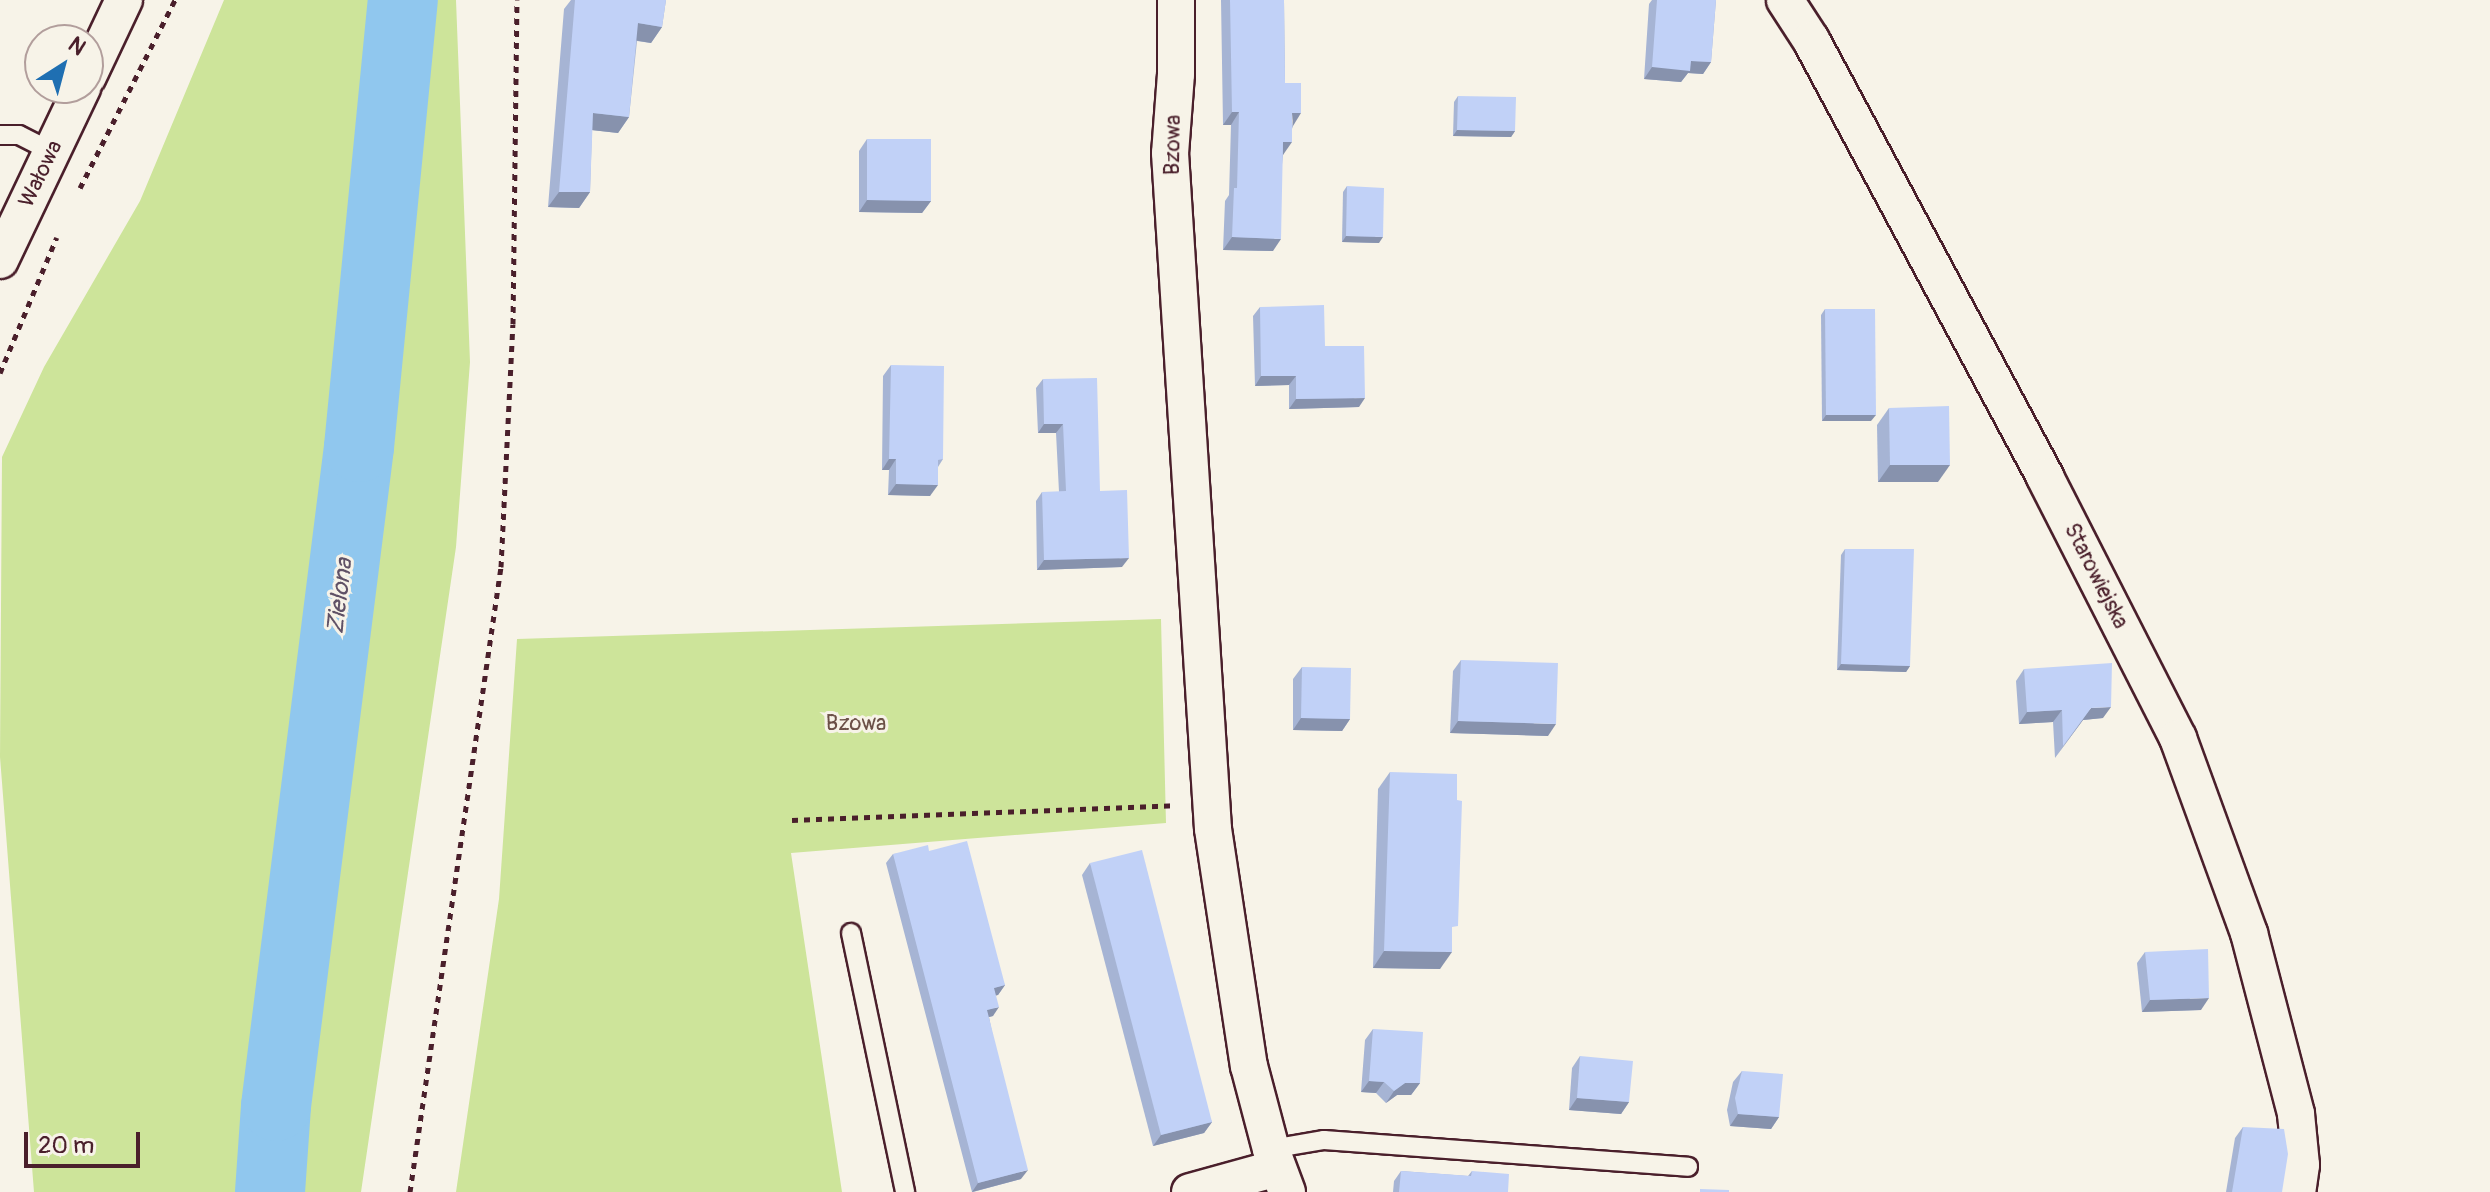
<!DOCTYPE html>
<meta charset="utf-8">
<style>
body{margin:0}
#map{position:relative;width:2490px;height:1192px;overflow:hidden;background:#f7f3e8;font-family:Pangolin,sans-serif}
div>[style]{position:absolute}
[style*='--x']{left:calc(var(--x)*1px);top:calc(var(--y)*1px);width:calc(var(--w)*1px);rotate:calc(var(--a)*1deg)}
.green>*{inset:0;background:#cde49a}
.river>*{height:70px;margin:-35px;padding:0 35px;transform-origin:35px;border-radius:35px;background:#90c7ee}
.path>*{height:5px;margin-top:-2.5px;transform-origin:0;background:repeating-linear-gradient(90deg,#4a1f2b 0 6px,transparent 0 12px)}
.roads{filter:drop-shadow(2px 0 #4a1f2b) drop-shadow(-2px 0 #4a1f2b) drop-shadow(0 2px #4a1f2b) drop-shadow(0 -2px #4a1f2b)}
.lane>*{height:18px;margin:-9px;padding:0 9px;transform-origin:9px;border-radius:9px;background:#f7f3e8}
.street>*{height:36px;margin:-18px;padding:0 18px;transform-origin:18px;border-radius:18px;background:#f7f3e8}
.wall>*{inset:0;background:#a6b4d4}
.shaded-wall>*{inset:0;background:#8792ad}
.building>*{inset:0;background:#c1d1f7}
span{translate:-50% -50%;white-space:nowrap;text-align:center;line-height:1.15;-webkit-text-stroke:6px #f7f3e8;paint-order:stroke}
.street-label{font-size:22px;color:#4a1f2b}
.park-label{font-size:22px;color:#6b5047}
.water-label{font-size:24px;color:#5f5166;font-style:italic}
.north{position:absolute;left:24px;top:24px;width:80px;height:80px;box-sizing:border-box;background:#f7f3e8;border:2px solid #b29e9c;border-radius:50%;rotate:36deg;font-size:22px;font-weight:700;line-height:32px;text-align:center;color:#4a1f2b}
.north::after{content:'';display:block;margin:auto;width:28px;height:36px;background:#1f6fb2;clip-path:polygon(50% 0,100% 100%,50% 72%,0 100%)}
.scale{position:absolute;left:24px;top:1132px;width:116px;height:36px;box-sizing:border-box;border:4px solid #4a1f2b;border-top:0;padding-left:10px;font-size:24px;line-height:28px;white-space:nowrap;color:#4a1f2b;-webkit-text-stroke:6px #f7f3e8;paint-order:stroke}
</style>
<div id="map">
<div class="green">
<i style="clip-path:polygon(224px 0,456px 0,470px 362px,456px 547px,361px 1192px,34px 1192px,0 757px,2px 457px,44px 367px,140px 201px)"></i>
<i style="clip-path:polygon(1161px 619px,1166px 823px,791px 853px,842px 1192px,456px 1192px,499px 899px,517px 639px)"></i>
</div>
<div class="river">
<i style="--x:270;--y:1192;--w:86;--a:-86"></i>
<i style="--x:276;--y:1106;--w:664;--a:-82.82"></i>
<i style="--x:359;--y:447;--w:449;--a:-84.4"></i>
</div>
<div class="path">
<i style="--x:80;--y:188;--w:211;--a:-63.2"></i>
<i style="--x:0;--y:373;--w:147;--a:-67.3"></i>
<i style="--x:792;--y:820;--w:383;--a:-2.2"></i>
<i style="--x:410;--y:1192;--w:632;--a:-81.72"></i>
<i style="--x:501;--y:567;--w:243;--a:-87.2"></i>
<i style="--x:513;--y:324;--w:324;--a:-89.3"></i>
</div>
<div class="roads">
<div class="lane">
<i style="--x:0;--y:135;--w:19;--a:0"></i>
<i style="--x:19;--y:135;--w:36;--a:27"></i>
<i style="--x:851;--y:933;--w:265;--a:78.2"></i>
<i style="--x:1271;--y:1149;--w:54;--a:-9.6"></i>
<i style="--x:1324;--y:1140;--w:365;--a:4.2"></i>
</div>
<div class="street">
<i style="--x:1176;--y:0;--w:74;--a:90"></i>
<i style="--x:1176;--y:74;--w:79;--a:94.3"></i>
<i style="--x:1170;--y:153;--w:677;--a:86.36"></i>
<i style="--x:1213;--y:829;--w:240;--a:81.4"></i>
<i style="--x:1249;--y:1066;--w:86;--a:75.2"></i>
<i style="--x:1271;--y:1149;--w:46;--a:69.6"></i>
<i style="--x:1785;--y:0;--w:48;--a:57"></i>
<i style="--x:1811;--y:40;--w:496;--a:61.8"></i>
<i style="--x:2045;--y:477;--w:293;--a:63"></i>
<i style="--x:2178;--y:738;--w:208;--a:70"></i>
<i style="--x:2249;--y:933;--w:187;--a:75.4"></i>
<i style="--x:2296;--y:1114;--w:51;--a:84.4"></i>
<i style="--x:2301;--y:1165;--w:27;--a:98"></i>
<i style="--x:88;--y:76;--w:84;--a:-64.7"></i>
<i style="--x:0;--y:260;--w:191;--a:-64.5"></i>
<i style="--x:1190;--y:1192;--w:90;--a:-15.4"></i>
</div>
</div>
<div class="wall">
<i style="clip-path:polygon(571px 0,666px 0,662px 27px,651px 43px,637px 41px,629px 117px,618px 133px,592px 130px,590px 192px,579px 208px,548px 207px,564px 9px)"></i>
<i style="clip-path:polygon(1221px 0,1284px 0,1285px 83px,1293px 126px,1283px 155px,1273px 251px,1223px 250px,1225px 201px,1229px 195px,1231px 125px,1223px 125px)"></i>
<i style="clip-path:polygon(1652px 0,1716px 0,1711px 62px,1703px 74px,1688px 73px,1681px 82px,1644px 79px,1649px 4px)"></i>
<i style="clip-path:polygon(1458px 96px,1515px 131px,1511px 137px,1453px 136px,1454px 102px)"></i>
<i style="clip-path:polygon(867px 139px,931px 201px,922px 213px,859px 212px,859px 151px)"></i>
<i style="clip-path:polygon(1347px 186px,1379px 243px,1342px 242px,1343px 192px)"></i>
<i style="clip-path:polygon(1260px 307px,1325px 346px,1359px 407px,1289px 409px,1289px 385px,1255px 386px,1253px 316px)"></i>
<i style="clip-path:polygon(1825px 309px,1871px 421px,1822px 421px,1821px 315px)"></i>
<i style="clip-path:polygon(891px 365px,943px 459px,938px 467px,930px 496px,888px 495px,889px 470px,882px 470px,883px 376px)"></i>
<i style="clip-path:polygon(1043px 379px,1100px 491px,1122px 567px,1037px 570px,1036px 501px,1042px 492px,1059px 492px,1056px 433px,1038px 433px,1036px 388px)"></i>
<i style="clip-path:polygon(1889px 408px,1938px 482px,1878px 482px,1877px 425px)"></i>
<i style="clip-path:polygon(1845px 549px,1910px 666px,1906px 672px,1837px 670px,1841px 555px)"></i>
<i style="clip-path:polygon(1461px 660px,1548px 736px,1450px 733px,1453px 671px)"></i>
<i style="clip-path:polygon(1302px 667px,1350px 719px,1342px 731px,1293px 730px,1293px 679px)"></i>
<i style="clip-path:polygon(2024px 669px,2103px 718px,2083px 720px,2055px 758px,2053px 722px,2019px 724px,2016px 681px)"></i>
<i style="clip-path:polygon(1390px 772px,1452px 934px,1440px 969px,1373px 968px,1378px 789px)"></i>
<i style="clip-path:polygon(929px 851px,1005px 985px,998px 995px,996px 995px,993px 1016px,989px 1017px,1021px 1179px,973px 1192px,972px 1192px,886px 863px,893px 854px)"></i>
<i style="clip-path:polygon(1090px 863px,1212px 1122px,1204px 1133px,1153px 1146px,1082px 875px)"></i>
<i style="clip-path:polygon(2145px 952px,2201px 1010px,2142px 1012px,2137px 963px)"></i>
<i style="clip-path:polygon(1373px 1029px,1420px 1083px,1411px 1095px,1397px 1095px,1386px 1103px,1376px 1093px,1361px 1092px,1365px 1040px)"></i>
<i style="clip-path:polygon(1580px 1056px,1629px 1102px,1621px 1114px,1569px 1110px,1572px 1068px)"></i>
<i style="clip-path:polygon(1742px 1071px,1779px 1117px,1771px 1129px,1730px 1126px,1727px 1110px,1733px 1082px)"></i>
<i style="clip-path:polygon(2243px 1127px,2282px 1192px,2226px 1192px,2235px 1138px)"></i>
<i style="clip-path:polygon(1401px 1171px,1468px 1176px,1472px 1171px,1508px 1192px,1393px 1192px,1394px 1181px)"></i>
</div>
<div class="shaded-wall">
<i style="clip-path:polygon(638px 23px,662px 27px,651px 43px,627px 39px)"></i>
<i style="clip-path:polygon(1691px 61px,1711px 62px,1703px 74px,1688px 73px,1681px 82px,1644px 79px,1652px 67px)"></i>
<i style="clip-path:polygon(1232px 112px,1239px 112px,1231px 125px,1223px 125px)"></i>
<i style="clip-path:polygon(593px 113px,629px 117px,618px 133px,582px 129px)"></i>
<i style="clip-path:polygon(1292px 113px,1301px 113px,1293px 126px)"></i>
<i style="clip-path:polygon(1457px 130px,1515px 131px,1511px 137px,1453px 136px)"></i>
<i style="clip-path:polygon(1283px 142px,1292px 142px,1283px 155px)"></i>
<i style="clip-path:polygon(559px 192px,590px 192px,579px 208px,548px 207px)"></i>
<i style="clip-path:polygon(867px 200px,931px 201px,922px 213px,859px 212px)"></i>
<i style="clip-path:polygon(1346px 236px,1383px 237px,1379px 243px,1342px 242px)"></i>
<i style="clip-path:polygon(1232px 237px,1281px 239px,1273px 251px,1223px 250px)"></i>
<i style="clip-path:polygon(1261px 376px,1296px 376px,1289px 385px,1255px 386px)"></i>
<i style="clip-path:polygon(1365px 398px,1359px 407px,1289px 409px,1296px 399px)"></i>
<i style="clip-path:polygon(1826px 415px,1876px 415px,1871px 421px,1822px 421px)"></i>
<i style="clip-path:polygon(1044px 424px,1063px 424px,1056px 433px,1038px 433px)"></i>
<i style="clip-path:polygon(889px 459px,896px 459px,889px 470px,882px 470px)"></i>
<i style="clip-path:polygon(1890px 465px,1950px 465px,1938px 482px,1878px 482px)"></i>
<i style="clip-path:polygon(896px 484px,938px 485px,930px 496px,888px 495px)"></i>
<i style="clip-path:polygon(1129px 558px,1122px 567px,1037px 570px,1044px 560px)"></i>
<i style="clip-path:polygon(1841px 664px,1910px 666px,1906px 672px,1837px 670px)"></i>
<i style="clip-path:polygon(2111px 707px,2103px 718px,2083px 720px,2055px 758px,2091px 708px)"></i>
<i style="clip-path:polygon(2062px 710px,2053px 722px,2019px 724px,2027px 712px)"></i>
<i style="clip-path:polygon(1301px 718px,1350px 719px,1342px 731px,1293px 730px)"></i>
<i style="clip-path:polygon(1458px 721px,1556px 724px,1548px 736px,1450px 733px)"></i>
<i style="clip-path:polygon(1384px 951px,1452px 952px,1440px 969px,1373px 968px)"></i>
<i style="clip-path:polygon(1005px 985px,998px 995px,988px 998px,994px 988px)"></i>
<i style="clip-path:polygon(2209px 998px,2201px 1010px,2142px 1012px,2150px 1000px)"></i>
<i style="clip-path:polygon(999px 1007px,993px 1016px,981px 1019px,987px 1010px)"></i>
<i style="clip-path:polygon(1369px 1081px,1384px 1082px,1376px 1093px,1361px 1092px)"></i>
<i style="clip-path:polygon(1405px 1083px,1420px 1083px,1411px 1095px,1397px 1095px,1386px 1103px,1394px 1091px)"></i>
<i style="clip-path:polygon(1577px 1098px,1629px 1102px,1621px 1114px,1569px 1110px)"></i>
<i style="clip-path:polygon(1738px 1114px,1779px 1117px,1771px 1129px,1730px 1126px)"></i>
<i style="clip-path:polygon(1212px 1122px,1204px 1133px,1153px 1146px,1161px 1135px)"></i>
<i style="clip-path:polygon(1028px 1170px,1021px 1179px,972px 1192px,978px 1183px)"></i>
</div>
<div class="building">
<i style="clip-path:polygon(575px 0,666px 0,662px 27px,638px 23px,629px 117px,593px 113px,590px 192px,559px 192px)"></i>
<i style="clip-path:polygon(1230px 0,1284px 0,1285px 83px,1301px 83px,1301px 113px,1292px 113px,1292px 142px,1283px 142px,1281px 239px,1232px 237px,1234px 188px,1237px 188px,1239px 112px,1232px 112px)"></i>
<i style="clip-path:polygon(1657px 0,1716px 0,1711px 62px,1691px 61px,1690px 71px,1652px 67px)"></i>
<i style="clip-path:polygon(1458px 96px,1516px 97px,1515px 131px,1457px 130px)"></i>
<i style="clip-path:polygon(867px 139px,931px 139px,931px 201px,867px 200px)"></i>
<i style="clip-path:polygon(1347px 186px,1384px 188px,1383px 237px,1346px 236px)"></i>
<i style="clip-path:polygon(1324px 305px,1325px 346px,1364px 346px,1365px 398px,1296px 399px,1296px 376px,1261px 376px,1260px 307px)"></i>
<i style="clip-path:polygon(1825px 309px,1875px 309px,1876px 415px,1826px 415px)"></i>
<i style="clip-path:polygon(891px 365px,944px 366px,943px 459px,938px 460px,938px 485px,896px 484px,896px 459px,889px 459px)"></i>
<i style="clip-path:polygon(1097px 378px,1100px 491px,1127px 490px,1129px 558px,1044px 560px,1042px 492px,1066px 491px,1063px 424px,1044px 424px,1043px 379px)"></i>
<i style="clip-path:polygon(1949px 406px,1950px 465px,1890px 465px,1889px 408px)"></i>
<i style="clip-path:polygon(1845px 549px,1914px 549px,1910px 666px,1841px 664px)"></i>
<i style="clip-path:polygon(1461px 660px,1558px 663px,1556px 724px,1458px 721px)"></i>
<i style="clip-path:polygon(2112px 663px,2111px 707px,2091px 708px,2063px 746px,2062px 710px,2027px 712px,2024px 669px)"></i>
<i style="clip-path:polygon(1302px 667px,1351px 668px,1350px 719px,1301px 718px)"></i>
<i style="clip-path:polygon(1390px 772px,1457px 774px,1457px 800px,1462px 801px,1458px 926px,1452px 927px,1452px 952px,1384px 951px)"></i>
<i style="clip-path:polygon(967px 841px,1005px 985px,994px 988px,999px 1007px,987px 1010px,1028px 1170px,978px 1183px,893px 854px,928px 845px,929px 851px)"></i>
<i style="clip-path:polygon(1142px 850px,1212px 1122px,1161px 1135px,1090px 863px)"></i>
<i style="clip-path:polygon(2208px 949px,2209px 998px,2150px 1000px,2145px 952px)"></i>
<i style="clip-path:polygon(1373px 1029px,1423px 1032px,1420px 1083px,1405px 1083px,1394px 1091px,1384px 1082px,1369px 1081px)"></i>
<i style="clip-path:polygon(1580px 1056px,1633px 1061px,1629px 1102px,1577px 1098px)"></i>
<i style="clip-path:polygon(1742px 1071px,1783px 1074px,1779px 1117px,1738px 1114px,1735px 1098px)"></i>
<i style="clip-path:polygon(2243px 1127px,2284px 1129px,2288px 1154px,2282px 1192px,2232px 1192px)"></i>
<i style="clip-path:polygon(1401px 1171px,1471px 1176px,1472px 1171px,1509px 1174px,1508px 1192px,1399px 1192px)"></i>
<i style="clip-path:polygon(1700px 1189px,1729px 1190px,1729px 1192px,1700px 1192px)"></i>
</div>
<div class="street-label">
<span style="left:1173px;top:145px;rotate:-89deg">Bzowa</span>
<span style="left:41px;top:174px;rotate:-64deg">Wałowa</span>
<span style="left:2096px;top:576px;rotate:63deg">Starowiejska</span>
</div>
<div class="park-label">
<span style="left:856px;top:724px">Bzowa</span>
</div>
<div class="water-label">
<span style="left:340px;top:596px;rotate:-83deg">Zielona</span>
</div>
<div class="north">N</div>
<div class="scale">20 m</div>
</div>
